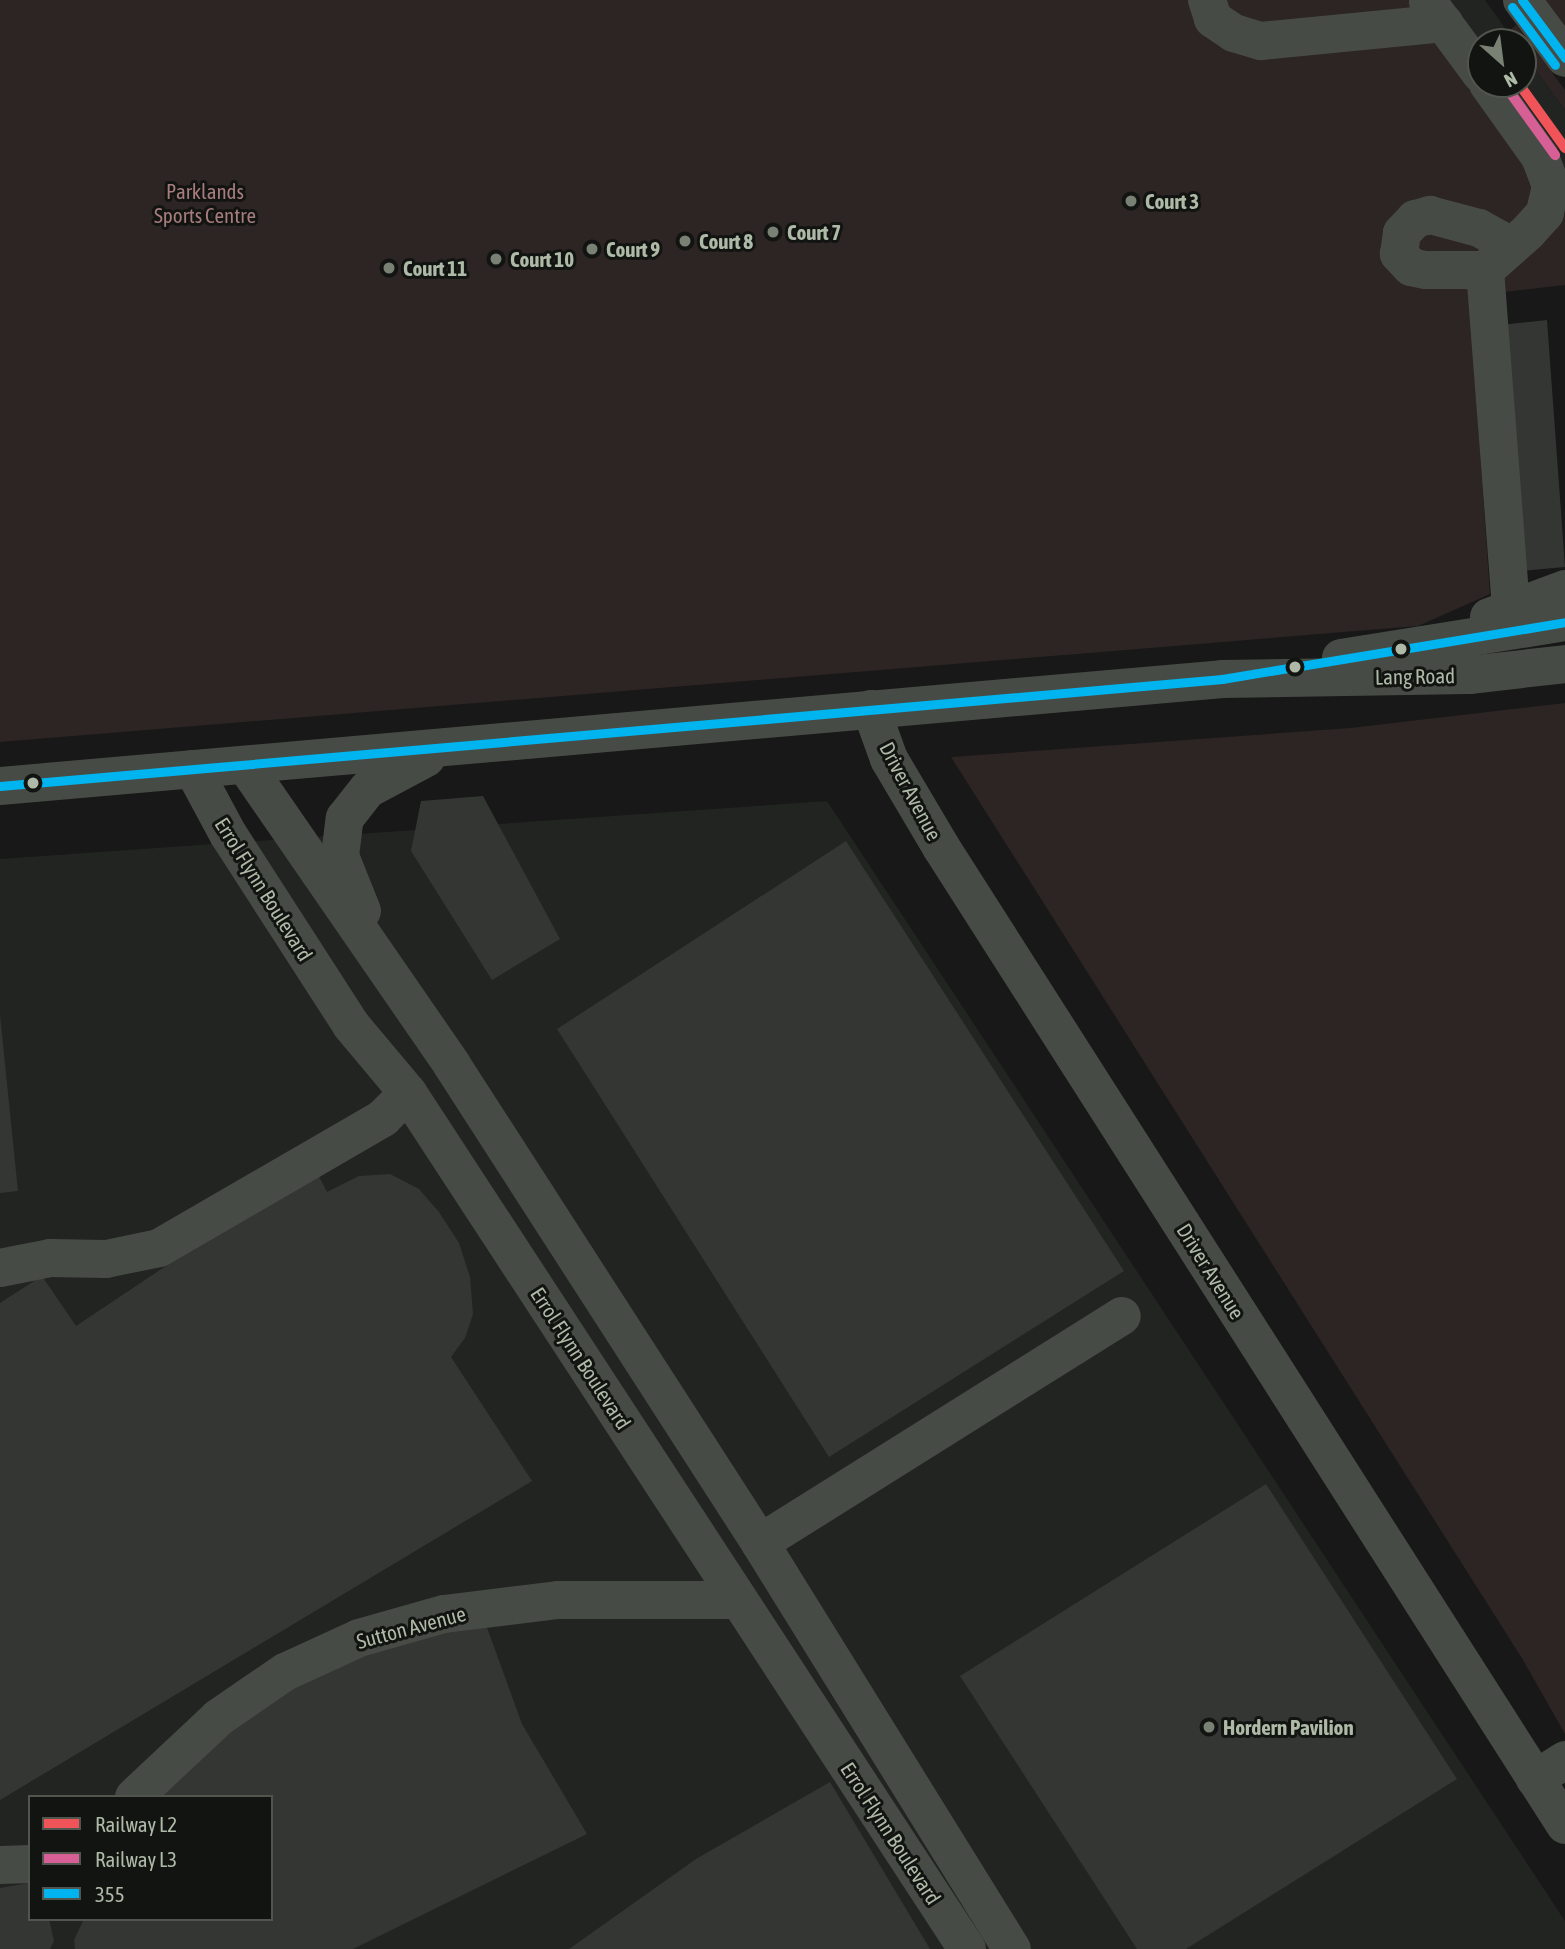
<!DOCTYPE html>
<style>
body{margin:0}
#map{position:relative;width:1565px;height:1949px;overflow:hidden;background:#171817;font-family:"Asap Condensed",sans-serif}
div>[style]{position:absolute}
[style*='--x']{left:calc(var(--x)*1px);top:calc(var(--y)*1px);width:calc(var(--w)*1px);rotate:calc(var(--a)*1deg)}
.built>*{inset:0;background:#212421}
.green>*{inset:0;background:#2d2424}
.building>*{inset:0;background:#343633}
.minor>*{height:38px;margin:-19px;padding:0 19px;transform-origin:19px;border-radius:19px;background:#474b45}
.bus-1>*{height:9px;margin:-4.5px;padding:0 4.5px;transform-origin:4.5px;border-radius:4.5px;background:#00b5ef}
.bus-2>*{height:9px;margin:-4.5px;padding:0 4.5px;transform-origin:4.5px;border-radius:4.5px;background:#00b5ef}
.bus-3>*{height:9px;margin:-4.5px;padding:0 4.5px;transform-origin:4.5px;border-radius:4.5px;background:#00b5ef}
.rail-1>*{height:10px;margin:-5px;padding:0 5px;transform-origin:5px;border-radius:5px;background:#f05459}
.rail-2>*{height:10px;margin:-5px;padding:0 5px;transform-origin:5px;border-radius:5px;background:#d65f95}
.dots>*{width:19px;height:19px;translate:-50% -50%;box-sizing:border-box;border:4px solid #121411;border-radius:50%}
span{translate:-50% -50%;white-space:nowrap;text-align:center;line-height:1.15;-webkit-text-stroke:6px #121411;paint-order:stroke}
.park-label{font-size:21px;color:#a77c7d}
.poi-label{font-size:21px;color:#aebaa7;font-weight:700}
.left{translate:0 -50%;text-align:left}
.street-label{font-size:21px;color:#aebaa7}
.legend{position:absolute;left:28px;top:1795px;width:245px;height:126px;box-sizing:border-box;background:#121411;border:2px solid #50564d;margin:0;padding:9px 12px;list-style:none;font-size:21px;color:#aebaa7}
.legend li{display:flex;align-items:center;gap:14px;height:35px}
.legend b{width:35px;border:2px solid #50564d}
.north{position:absolute;left:1467px;top:28px;width:70px;height:70px;box-sizing:border-box;background:#121411;border:2px solid #50564d;border-radius:50%;rotate:152deg;font-size:19px;font-weight:700;line-height:28px;text-align:center;color:#aebaa7}
.north::after{content:'';display:block;margin:auto;width:24px;height:32px;background:#798175;clip-path:polygon(50% 0,100% 100%,50% 72%,0 100%)}
</style>
<div id="map">
<div class="built">
<i style="clip-path:polygon(1432px 0,1485px 0,1515px 42px,1481px 42px)"></i>
<i style="clip-path:polygon(1523px 53px,1565px 110px,1565px 178px,1495px 84px,1523px 84px)"></i>
<i style="clip-path:polygon(evenodd,827px 801px,1565px 1921px,1565px 1949px,0 1949px,0 859px,827px 801px,30px 1797px,271px 1797px,271px 1919px,30px 1919px,30px 1797px)"></i>
</div>
<div class="green">
<i style="clip-path:polygon(0 0,1432px 0,1565px 178px,1565px 285px,1469px 296px,1490px 594px,1418px 626px,0 742px)"></i>
<i style="clip-path:polygon(1539px 0,1565px 0,1565px 33px)"></i>
<i style="clip-path:polygon(1516px 25px,1565px 90px,1565px 110px,1523px 53px,1523px 42px,1515px 42px,1508px 32px)"></i>
<i style="clip-path:polygon(1565px 703px,1565px 1734px,1523px 1660px,951px 757px,1350px 728px)"></i>
</div>
<div class="building">
<i style="clip-path:polygon(1547px 320px,1565px 567px,1521px 571px,1500px 325px)"></i>
<i style="clip-path:polygon(483px 796px,560px 939px,492px 980px,411px 851px,421px 801px)"></i>
<i style="clip-path:polygon(846px 841px,1124px 1271px,829px 1457px,557px 1029px)"></i>
<i style="clip-path:polygon(0 1015px,18px 1191px,0 1193px)"></i>
<i style="clip-path:polygon(314px 1167px,327px 1192px,359px 1176px,390px 1174px,419px 1189px,439px 1212px,459px 1243px,470px 1277px,473px 1314px,465px 1338px,451px 1357px,532px 1481px,0 1800px,0 1303px,42px 1276px,76px 1326px)"></i>
<i style="clip-path:polygon(1266px 1484px,1457px 1779px,1186px 1949px,1137px 1949px,960px 1676px)"></i>
<i style="clip-path:polygon(485px 1622px,522px 1724px,587px 1834px,353px 1949px,75px 1949px,74px 1940px,84px 1919px,271px 1919px,271px 1797px,161px 1797px,203px 1753px,277px 1697px,348px 1658px)"></i>
<i style="clip-path:polygon(830px 1782px,930px 1949px,569px 1949px,696px 1859px)"></i>
<i style="clip-path:polygon(28px 1883px,30px 1919px,49px 1919px,54px 1941px,50px 1949px,0 1949px,0 1888px)"></i>
</div>
<div class="minor">
<i style="--x:1207;--y:0;--w:20;--a:72"></i>
<i style="--x:1213;--y:19;--w:25;--a:34"></i>
<i style="--x:1234;--y:33;--w:28;--a:17"></i>
<i style="--x:1261;--y:41;--w:184;--a:-5.6"></i>
<i style="--x:1522;--y:0;--w:72;--a:53.4"></i>
<i style="--x:1428;--y:2;--w:89;--a:53.6"></i>
<i style="--x:1488;--y:84;--w:90;--a:54.5"></i>
<i style="--x:1540;--y:157;--w:31;--a:69"></i>
<i style="--x:1551;--y:186;--w:28;--a:103"></i>
<i style="--x:1545;--y:213;--w:25;--a:132"></i>
<i style="--x:1528;--y:232;--w:57;--a:138.5"></i>
<i style="--x:1485;--y:270;--w:60;--a:180"></i>
<i style="--x:1425;--y:270;--w:14;--a:-168"></i>
<i style="--x:1411;--y:267;--w:18;--a:-133"></i>
<i style="--x:1399;--y:254;--w:21;--a:-82"></i>
<i style="--x:1402;--y:233;--w:19;--a:-47"></i>
<i style="--x:1415;--y:219;--w:16;--a:-15"></i>
<i style="--x:1430;--y:215;--w:51;--a:14.9"></i>
<i style="--x:1479;--y:228;--w:37;--a:29"></i>
<i style="--x:1485;--y:270;--w:339;--a:85.6"></i>
<i style="--x:1489;--y:617;--w:81;--a:-20.2"></i>
<i style="--x:1341;--y:658;--w:227;--a:-9.1"></i>
<i style="--x:871;--y:709;--w:53;--a:70.2"></i>
<i style="--x:889;--y:759;--w:102;--a:59.4"></i>
<i style="--x:941;--y:847;--w:1160;--a:57.46"></i>
<i style="--x:246;--y:766;--w:363;--a:55.4"></i>
<i style="--x:452;--y:1065;--w:569;--a:57.2"></i>
<i style="--x:760;--y:1543;--w:478;--a:58.2"></i>
<i style="--x:193;--y:769;--w:74;--a:61.7"></i>
<i style="--x:228;--y:834;--w:227;--a:57.2"></i>
<i style="--x:351;--y:1025;--w:89;--a:50"></i>
<i style="--x:408;--y:1093;--w:1022;--a:56.85"></i>
<i style="--x:0;--y:786;--w:1227;--a:-5"></i>
<i style="--x:1222;--y:679;--w:247;--a:-0.9"></i>
<i style="--x:1469;--y:675;--w:97;--a:-6.5"></i>
<i style="--x:362;--y:911;--w:59;--a:-111.8"></i>
<i style="--x:340;--y:856;--w:38;--a:-83"></i>
<i style="--x:345;--y:818;--w:37;--a:-52"></i>
<i style="--x:368;--y:789;--w:66;--a:-28.1"></i>
<i style="--x:0;--y:1268;--w:51;--a:-11.3"></i>
<i style="--x:50;--y:1258;--w:56;--a:1"></i>
<i style="--x:106;--y:1259;--w:54;--a:-11.7"></i>
<i style="--x:159;--y:1248;--w:259;--a:-30.1"></i>
<i style="--x:383;--y:1118;--w:35;--a:-45"></i>
<i style="--x:760;--y:1543;--w:427;--a:-32.1"></i>
<i style="--x:1535;--y:1779;--w:36;--a:-32"></i>
<i style="--x:134;--y:1797;--w:115;--a:-43.2"></i>
<i style="--x:218;--y:1718;--w:81;--a:-34.5"></i>
<i style="--x:285;--y:1672;--w:81;--a:-24.7"></i>
<i style="--x:359;--y:1638;--w:88;--a:-15.8"></i>
<i style="--x:444;--y:1614;--w:115;--a:-7"></i>
<i style="--x:558;--y:1600;--w:180;--a:0"></i>
<i style="--x:0;--y:1865;--w:30;--a:-2"></i>
</div>
<div class="bus-1">
<i style="--x:0;--y:786;--w:1227;--a:-5"></i>
<i style="--x:1222;--y:679;--w:348;--a:-9.4"></i>
</div>
<div class="bus-2">
<i style="--x:1522;--y:0;--w:72;--a:53.4"></i>
</div>
<div class="bus-3">
<i style="--x:1512;--y:7;--w:72;--a:53.4"></i>
</div>
<div class="rail-1">
<i style="--x:1519;--y:84;--w:79;--a:54.3"></i>
</div>
<div class="rail-2">
<i style="--x:1509;--y:91;--w:79;--a:54.3"></i>
</div>
<div class="dots">
<i style="left:1131px;top:201px;background:#798175"></i>
<i style="left:773px;top:232px;background:#798175"></i>
<i style="left:685px;top:241px;background:#798175"></i>
<i style="left:592px;top:249px;background:#798175"></i>
<i style="left:496px;top:259px;background:#798175"></i>
<i style="left:389px;top:268px;background:#798175"></i>
<i style="left:1401px;top:649px;background:#aebaa7"></i>
<i style="left:1295px;top:667px;background:#aebaa7"></i>
<i style="left:33px;top:783px;background:#aebaa7"></i>
<i style="left:1209px;top:1727px;background:#798175"></i>
</div>
<div class="park-label">
<span style="left:205px;top:203px">Parklands<br>Sports Centre</span>
</div>
<div class="poi-label">
<span class="left" style="left:1145px;top:201px">Court 3</span>
<span class="left" style="left:787px;top:232px">Court 7</span>
<span class="left" style="left:699px;top:241px">Court 8</span>
<span class="left" style="left:606px;top:249px">Court 9</span>
<span class="left" style="left:510px;top:259px">Court 10</span>
<span class="left" style="left:403px;top:268px">Court 11</span>
<span class="left" style="left:1223px;top:1727px">Hordern Pavilion</span>
</div>
<div class="street-label">
<span style="left:1415px;top:676px;rotate:-1deg">Lang Road</span>
<span style="left:911px;top:791px;rotate:62deg">Driver Avenue</span>
<span style="left:264px;top:889px;rotate:58deg">Errol Flynn Boulevard</span>
<span style="left:1211px;top:1271px;rotate:58deg">Driver Avenue</span>
<span style="left:581px;top:1358px;rotate:57deg">Errol Flynn Boulevard</span>
<span style="left:411px;top:1627px;rotate:-15deg">Sutton Avenue</span>
<span style="left:891px;top:1833px;rotate:57deg">Errol Flynn Boulevard</span>
</div>
<ul class="legend">
<li><b style="height:9px;background:#f05459"></b>Railway L2</li>
<li><b style="height:9px;background:#d65f95"></b>Railway L3</li>
<li><b style="height:9px;background:#00b5ef"></b>355</li>
</ul>
<div class="north">N</div>
</div>
